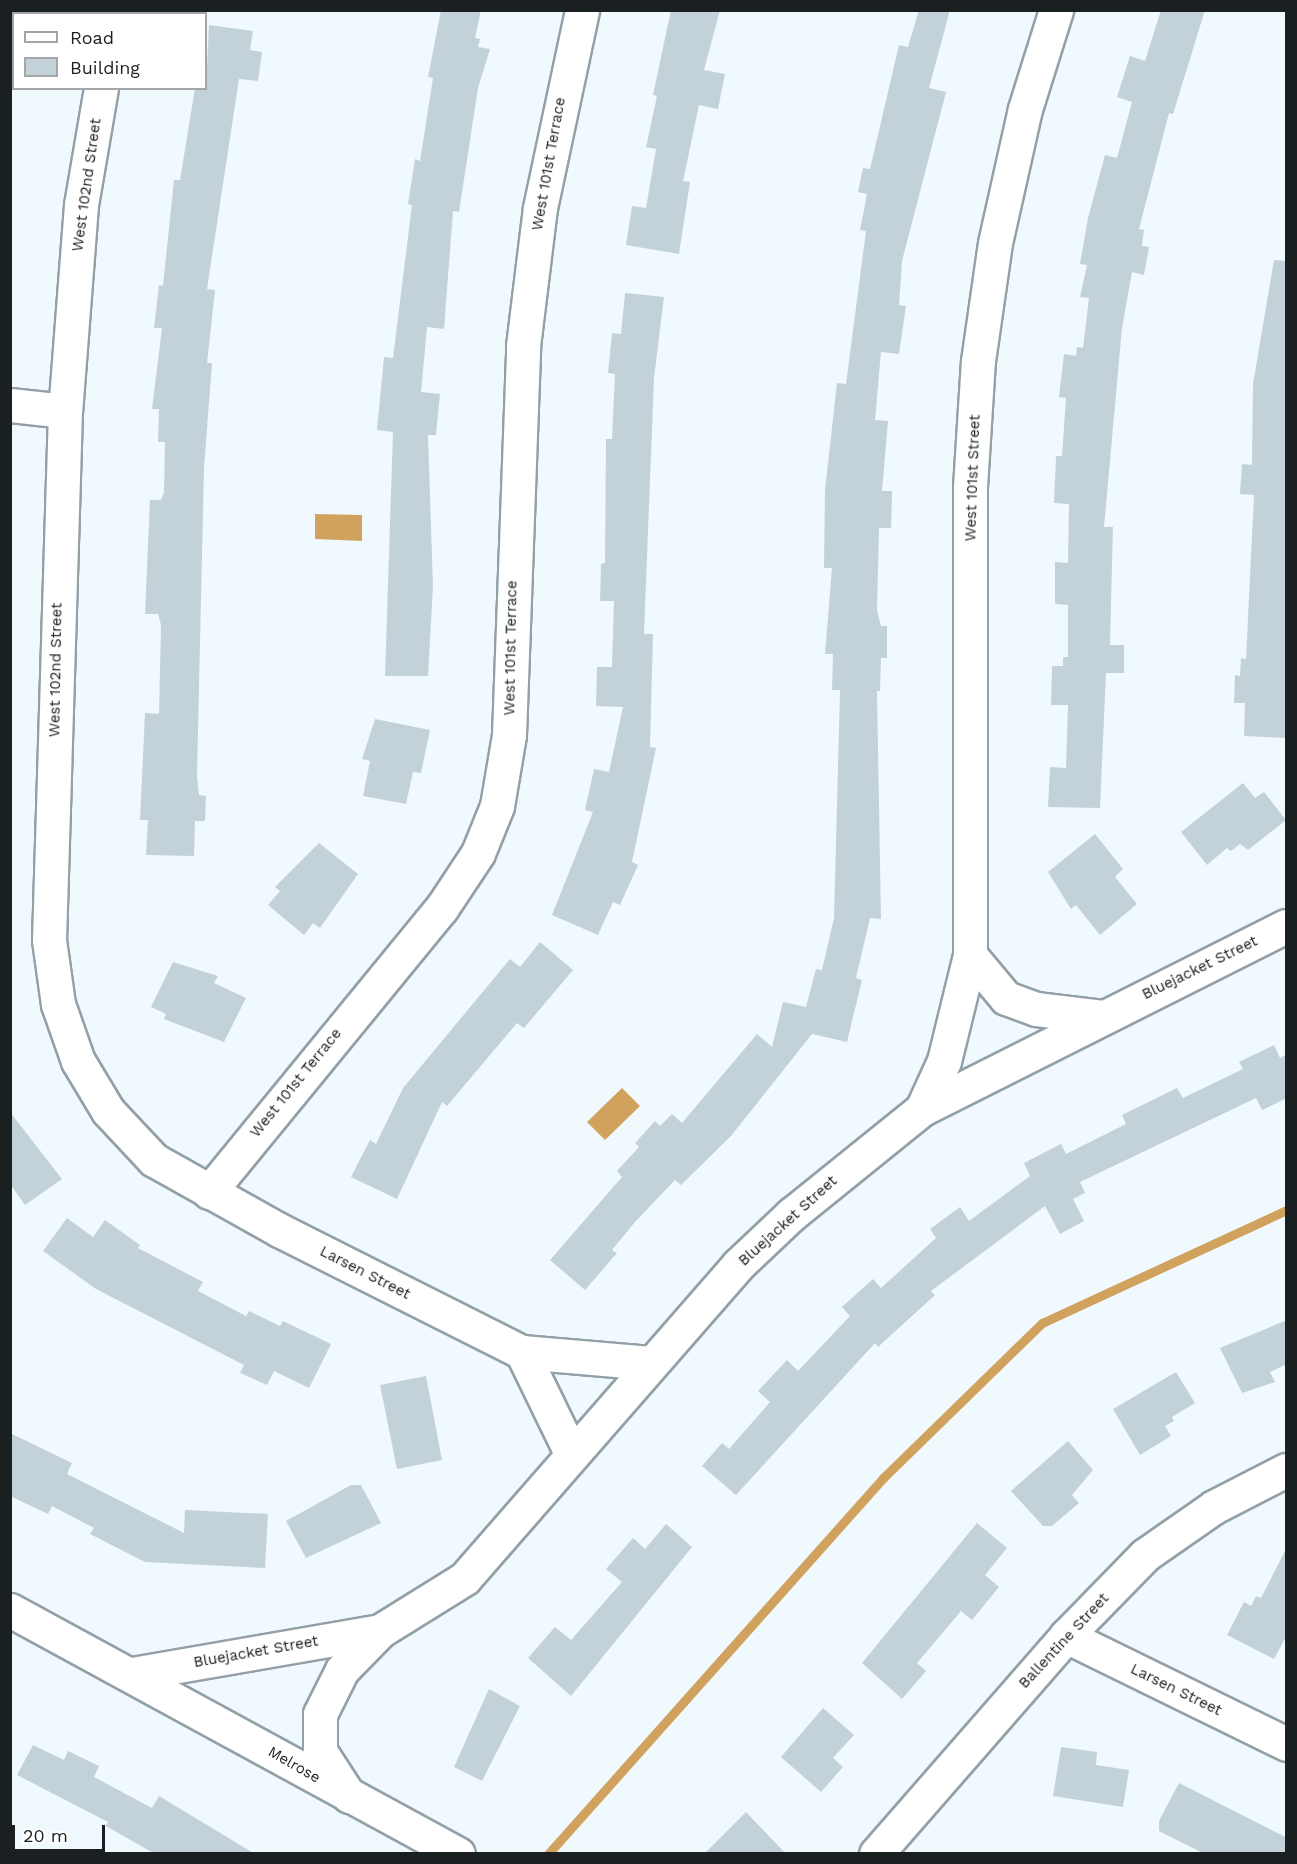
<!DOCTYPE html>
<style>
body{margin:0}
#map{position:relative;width:1297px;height:1864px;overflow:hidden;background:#f0f9fd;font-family:"Work Sans",sans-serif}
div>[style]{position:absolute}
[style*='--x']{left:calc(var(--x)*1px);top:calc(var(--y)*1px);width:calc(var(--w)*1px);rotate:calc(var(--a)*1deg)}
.water>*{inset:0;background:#d0a25e}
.stream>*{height:9px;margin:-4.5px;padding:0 4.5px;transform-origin:4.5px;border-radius:4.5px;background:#d0a25e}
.building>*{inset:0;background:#c3d2d9}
.roads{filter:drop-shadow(2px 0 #92a0a7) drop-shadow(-2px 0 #92a0a7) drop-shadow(0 2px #92a0a7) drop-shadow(0 -2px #92a0a7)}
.minor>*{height:33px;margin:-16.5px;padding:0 16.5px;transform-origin:16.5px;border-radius:16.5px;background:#fff}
span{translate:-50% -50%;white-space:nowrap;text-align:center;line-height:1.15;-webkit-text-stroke:4.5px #fff;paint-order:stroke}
.street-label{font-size:15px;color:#1a1f22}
.frame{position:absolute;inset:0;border:12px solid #1a1f22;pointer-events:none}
.legend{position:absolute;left:12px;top:12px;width:195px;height:78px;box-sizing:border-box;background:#fff;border:2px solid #a3a5a7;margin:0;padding:8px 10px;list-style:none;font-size:18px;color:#1a1f22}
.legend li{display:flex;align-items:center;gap:12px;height:30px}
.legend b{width:30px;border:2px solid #a3a5a7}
.scale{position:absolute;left:12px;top:1825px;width:93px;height:27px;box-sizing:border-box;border:3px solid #1a1f22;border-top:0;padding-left:8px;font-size:18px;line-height:21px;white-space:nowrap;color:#1a1f22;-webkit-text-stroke:4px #fff;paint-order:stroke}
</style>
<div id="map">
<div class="water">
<i style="clip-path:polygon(315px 514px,362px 515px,362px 541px,315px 539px)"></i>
<i style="clip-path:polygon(622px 1088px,640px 1106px,605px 1140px,587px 1122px)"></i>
</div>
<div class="stream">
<i style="--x:548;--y:1854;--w:504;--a:-48.3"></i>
<i style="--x:883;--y:1478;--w:222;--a:-44.3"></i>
<i style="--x:1042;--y:1323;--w:269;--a:-24.8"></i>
</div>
<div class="building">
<i style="clip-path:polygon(441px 10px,481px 10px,475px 38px,480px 39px,478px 47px,490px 49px,478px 88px,459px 212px,453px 211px,444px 329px,427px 327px,421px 392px,440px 394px,436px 435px,428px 435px,433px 586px,428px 676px,385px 676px,393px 432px,377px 430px,384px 357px,393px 358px,412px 205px,408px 204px,415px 159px,420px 161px,433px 78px,428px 77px)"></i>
<i style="clip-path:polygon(671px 10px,720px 10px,704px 70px,725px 74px,718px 109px,699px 105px,683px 181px,690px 182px,679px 254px,626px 245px,632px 206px,646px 208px,656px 149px,646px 147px,657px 96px,653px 95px)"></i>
<i style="clip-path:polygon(919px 10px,950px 10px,929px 88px,946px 92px,902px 261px,899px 305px,906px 306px,899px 354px,881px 352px,875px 420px,888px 421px,882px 491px,892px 491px,891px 528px,879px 528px,877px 610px,881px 626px,887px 626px,887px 658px,881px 658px,880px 691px,877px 691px,881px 919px,870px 918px,856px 978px,862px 980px,847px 1042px,812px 1034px,731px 1136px,681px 1185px,675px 1180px,635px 1222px,612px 1250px,617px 1253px,585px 1290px,550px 1260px,622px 1177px,617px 1171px,639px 1147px,635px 1143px,655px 1121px,660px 1126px,672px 1114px,682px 1123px,757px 1034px,772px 1047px,783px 1002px,806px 1007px,816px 969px,822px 970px,834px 918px,840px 690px,832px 690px,833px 654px,825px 654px,832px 568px,824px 568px,825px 490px,837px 383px,846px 384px,866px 231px,860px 230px,867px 194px,858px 192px,863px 168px,870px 169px,899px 45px,908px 47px)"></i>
<i style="clip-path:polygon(1161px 10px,1205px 10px,1173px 114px,1169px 113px,1139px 229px,1144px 230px,1142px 246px,1149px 247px,1144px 275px,1132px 272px,1122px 328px,1104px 527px,1113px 527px,1110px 645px,1124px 645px,1124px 673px,1106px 673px,1100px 808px,1048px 807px,1050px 767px,1066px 768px,1068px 705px,1051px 705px,1052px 666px,1063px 666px,1063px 657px,1068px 657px,1068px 605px,1055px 604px,1055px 562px,1068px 563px,1069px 504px,1054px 503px,1056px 456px,1062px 456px,1066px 398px,1059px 397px,1064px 354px,1076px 356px,1077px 347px,1083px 348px,1089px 298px,1080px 297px,1087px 265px,1080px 264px,1088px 218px,1105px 155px,1117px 158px,1132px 102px,1117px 97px,1130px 56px,1145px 61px)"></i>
<i style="clip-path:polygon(209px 25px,253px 31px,250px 50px,262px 52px,258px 81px,239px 79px,207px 289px,215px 290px,207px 363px,212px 363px,204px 468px,197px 775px,199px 795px,206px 796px,205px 821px,195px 821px,194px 856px,146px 855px,148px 820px,140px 820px,145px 713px,159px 714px,161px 625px,158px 614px,145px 614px,150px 500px,161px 500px,164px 492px,165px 442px,158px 442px,159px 409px,152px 409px,162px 328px,154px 328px,159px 285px,163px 286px,174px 180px,180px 180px,195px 88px,206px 88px)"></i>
<i style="clip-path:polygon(1274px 260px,1287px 261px,1287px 738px,1244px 736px,1245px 703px,1234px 703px,1235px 675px,1240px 676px,1241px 658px,1246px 659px,1254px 495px,1240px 494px,1242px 464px,1252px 465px,1253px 384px)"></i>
<i style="clip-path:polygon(625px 293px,664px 297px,654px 378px,644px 634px,653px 634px,650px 747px,656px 748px,632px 862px,638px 865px,620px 905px,613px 902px,598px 935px,552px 915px,593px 812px,585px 810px,594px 769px,609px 772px,623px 707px,596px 706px,597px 667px,612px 667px,614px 601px,600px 601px,601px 564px,605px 563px,606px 439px,612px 439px,615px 374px,608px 373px,612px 333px,621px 334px)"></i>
<i style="clip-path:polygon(375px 719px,430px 730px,421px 773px,413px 772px,406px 804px,363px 796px,370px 761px,362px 759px)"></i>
<i style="clip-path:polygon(1243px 783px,1255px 798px,1264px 792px,1286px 820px,1248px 850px,1240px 844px,1231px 851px,1227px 848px,1207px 865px,1181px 832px)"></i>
<i style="clip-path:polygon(1095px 834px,1123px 869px,1115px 877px,1137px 904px,1100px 935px,1076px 905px,1071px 909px,1048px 872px)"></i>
<i style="clip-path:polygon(319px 843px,358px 874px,320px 928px,313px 923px,304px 935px,268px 905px,280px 891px,275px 887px)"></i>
<i style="clip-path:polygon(540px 942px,573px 970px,524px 1028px,517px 1023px,447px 1106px,442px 1102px,397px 1199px,351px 1177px,370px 1140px,376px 1144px,403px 1088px,510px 959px,520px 967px)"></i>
<i style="clip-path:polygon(173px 962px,218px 976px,214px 983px,246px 998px,224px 1042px,164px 1019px,166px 1014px,151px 1007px)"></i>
<i style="clip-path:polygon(1274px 1045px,1280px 1058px,1287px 1054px,1287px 1098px,1262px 1110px,1256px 1098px,1080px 1182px,1085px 1193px,1073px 1199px,1084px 1221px,1060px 1234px,1045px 1206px,931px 1291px,935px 1295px,878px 1347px,875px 1343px,736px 1495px,702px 1466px,722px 1443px,729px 1449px,770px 1402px,758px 1391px,787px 1360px,798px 1371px,850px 1316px,842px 1307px,873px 1279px,881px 1288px,936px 1238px,930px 1229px,960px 1207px,969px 1221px,1030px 1176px,1024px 1163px,1061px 1144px,1066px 1154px,1126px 1124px,1122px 1115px,1177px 1088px,1183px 1098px,1243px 1069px,1239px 1062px)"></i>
<i style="clip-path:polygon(10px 1112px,62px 1179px,25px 1205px,10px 1184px)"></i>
<i style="clip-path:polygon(67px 1218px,93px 1237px,105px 1220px,140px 1245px,138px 1248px,203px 1282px,198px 1291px,246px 1316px,249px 1311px,280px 1326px,283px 1321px,331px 1344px,309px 1388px,274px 1371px,267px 1385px,240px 1373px,244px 1365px,96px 1289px,43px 1251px)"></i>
<i style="clip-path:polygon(1287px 1320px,1287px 1364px,1270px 1372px,1275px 1382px,1242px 1393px,1220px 1348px)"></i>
<i style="clip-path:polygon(1176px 1372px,1195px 1403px,1172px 1417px,1174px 1421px,1165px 1426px,1171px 1436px,1140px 1455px,1113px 1409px)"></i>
<i style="clip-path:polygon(426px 1376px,442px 1460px,397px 1469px,380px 1385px)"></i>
<i style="clip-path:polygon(10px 1433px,72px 1463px,67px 1474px,184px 1533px,185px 1510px,268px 1514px,265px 1568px,145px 1562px,90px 1534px,94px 1528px,52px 1506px,48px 1514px,10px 1496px)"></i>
<i style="clip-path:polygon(1068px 1441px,1093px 1470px,1072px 1495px,1079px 1503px,1052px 1526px,1043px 1526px,1011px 1491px)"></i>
<i style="clip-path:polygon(351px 1485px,361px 1485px,381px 1523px,306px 1558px,286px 1521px)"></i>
<i style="clip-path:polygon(977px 1523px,1007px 1548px,985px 1575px,999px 1587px,972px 1620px,961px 1611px,917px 1663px,926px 1671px,902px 1699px,862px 1663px)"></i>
<i style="clip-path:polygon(666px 1524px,692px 1547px,571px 1696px,528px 1658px,555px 1627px,571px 1640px,622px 1582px,606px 1569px,633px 1538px,645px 1549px)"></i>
<i style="clip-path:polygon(1287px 1547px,1287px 1635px,1274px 1659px,1227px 1635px,1244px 1602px,1251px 1606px,1256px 1596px,1261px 1598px)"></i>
<i style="clip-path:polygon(489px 1689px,520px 1706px,482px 1781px,454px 1767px)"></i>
<i style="clip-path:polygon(823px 1708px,854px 1735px,833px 1758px,843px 1767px,821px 1792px,781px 1757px)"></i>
<i style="clip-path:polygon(33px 1745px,64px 1760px,68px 1751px,99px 1766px,94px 1777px,152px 1808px,159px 1796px,255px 1854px,155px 1854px,106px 1826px,108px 1822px,17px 1775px)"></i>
<i style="clip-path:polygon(1061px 1747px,1097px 1752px,1096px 1765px,1129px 1770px,1123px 1807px,1053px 1796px)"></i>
<i style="clip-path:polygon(1179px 1783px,1287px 1838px,1287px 1854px,1205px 1854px,1159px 1831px,1159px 1821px)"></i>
<i style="clip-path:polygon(746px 1812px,786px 1854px,704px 1854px)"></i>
</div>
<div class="roads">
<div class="minor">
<i style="--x:115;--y:14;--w:4;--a:-76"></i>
<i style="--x:101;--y:88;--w:119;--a:99.7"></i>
<i style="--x:81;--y:205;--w:207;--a:94.4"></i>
<i style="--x:65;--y:411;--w:529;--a:91.73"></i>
<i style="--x:49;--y:940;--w:65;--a:82"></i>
<i style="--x:58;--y:1004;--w:60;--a:70.7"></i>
<i style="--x:78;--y:1061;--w:58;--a:59"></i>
<i style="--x:108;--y:1111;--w:67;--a:46.8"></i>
<i style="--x:154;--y:1160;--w:143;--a:29.2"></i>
<i style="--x:279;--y:1230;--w:272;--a:26.7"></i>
<i style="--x:522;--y:1352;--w:129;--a:4.9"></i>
<i style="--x:10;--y:405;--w:55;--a:6.2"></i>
<i style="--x:970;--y:955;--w:56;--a:50.1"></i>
<i style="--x:1006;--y:998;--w:32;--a:20"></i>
<i style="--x:1036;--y:1009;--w:67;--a:6.8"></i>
<i style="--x:922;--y:1109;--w:53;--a:-65.4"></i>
<i style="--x:944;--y:1061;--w:109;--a:-76.2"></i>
<i style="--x:970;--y:955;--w:468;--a:-90"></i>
<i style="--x:970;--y:487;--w:126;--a:-86.4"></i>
<i style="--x:978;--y:361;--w:119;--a:-81.8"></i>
<i style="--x:995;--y:243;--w:137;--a:-77.4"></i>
<i style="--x:1025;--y:109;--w:104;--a:-72.6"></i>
<i style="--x:209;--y:1192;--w:366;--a:-50.7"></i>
<i style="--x:441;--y:909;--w:67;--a:-56.5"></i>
<i style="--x:478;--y:853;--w:51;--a:-68"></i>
<i style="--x:497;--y:806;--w:72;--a:-80.4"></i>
<i style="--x:509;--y:735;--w:389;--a:-87.9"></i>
<i style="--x:523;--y:346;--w:139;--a:-83"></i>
<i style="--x:540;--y:208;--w:202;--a:-78"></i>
<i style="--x:522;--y:1352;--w:112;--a:64.1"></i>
<i style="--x:10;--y:1610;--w:510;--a:28.57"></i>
<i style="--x:1066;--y:1636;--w:245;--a:26.1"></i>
<i style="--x:132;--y:1674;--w:252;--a:-9.8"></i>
<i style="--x:349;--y:1796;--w:54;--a:-122.8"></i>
<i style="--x:320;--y:1751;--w:37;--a:-90"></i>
<i style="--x:320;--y:1714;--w:49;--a:-63.4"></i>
<i style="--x:342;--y:1670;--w:54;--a:-45.7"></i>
<i style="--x:380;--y:1631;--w:100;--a:-31.9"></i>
<i style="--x:465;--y:1578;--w:415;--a:-48.9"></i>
<i style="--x:738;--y:1265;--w:74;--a:-43.4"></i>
<i style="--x:792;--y:1214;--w:167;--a:-38.9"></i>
<i style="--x:922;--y:1109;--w:407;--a:-26.7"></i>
<i style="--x:876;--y:1854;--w:289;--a:-48.9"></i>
<i style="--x:1066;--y:1636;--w:113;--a:-45.7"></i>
<i style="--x:1145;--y:1555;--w:84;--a:-34.8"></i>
<i style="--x:1214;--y:1507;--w:81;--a:-27.2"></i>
</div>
</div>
<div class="street-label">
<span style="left:549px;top:164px;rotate:-80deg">West 101st Terrace</span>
<span style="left:87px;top:185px;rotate:-82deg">West 102nd Street</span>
<span style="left:973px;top:478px;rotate:-88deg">West 101st Street</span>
<span style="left:511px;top:648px;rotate:-89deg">West 101st Terrace</span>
<span style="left:56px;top:670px;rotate:-89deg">West 102nd Street</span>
<span style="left:1200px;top:968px;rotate:-26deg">Bluejacket Street</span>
<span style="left:296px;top:1083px;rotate:-51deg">West 101st Terrace</span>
<span style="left:788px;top:1221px;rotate:-42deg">Bluejacket Street</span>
<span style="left:365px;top:1273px;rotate:27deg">Larsen Street</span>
<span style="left:1064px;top:1641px;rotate:-47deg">Ballentine Street</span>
<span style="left:256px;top:1652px;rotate:-10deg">Bluejacket Street</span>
<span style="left:1176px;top:1690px;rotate:26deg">Larsen Street</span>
<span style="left:294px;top:1765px;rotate:30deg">Melrose</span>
</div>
<div class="frame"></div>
<ul class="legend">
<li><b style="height:8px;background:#fff"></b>Road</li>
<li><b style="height:16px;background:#c3d2d9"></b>Building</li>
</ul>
<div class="scale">20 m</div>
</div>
